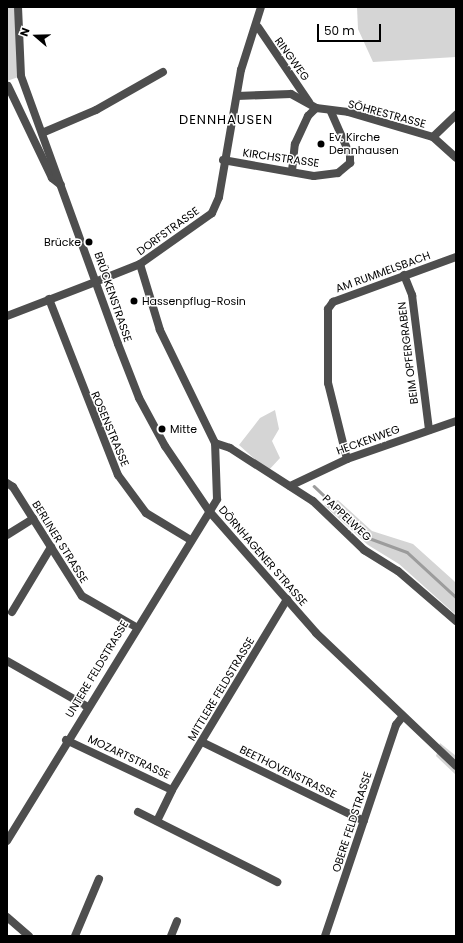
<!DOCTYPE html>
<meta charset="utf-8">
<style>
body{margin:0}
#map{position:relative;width:463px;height:943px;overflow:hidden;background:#fff;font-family:Poppins,sans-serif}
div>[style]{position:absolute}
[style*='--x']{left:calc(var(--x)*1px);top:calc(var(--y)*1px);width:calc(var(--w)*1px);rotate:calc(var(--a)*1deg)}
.green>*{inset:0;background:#d5d5d5}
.stream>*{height:2.5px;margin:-1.25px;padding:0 1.25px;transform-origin:1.25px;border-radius:1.25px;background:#9c9c9c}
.minor>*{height:8px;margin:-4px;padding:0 4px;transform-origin:4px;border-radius:4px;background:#4e4e4e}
.tertiary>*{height:8px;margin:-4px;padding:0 4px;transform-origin:4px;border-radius:4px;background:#4e4e4e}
.dots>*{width:11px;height:11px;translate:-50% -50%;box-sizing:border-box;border:2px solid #fff;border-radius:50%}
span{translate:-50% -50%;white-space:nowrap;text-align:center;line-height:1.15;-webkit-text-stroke:3px #fff;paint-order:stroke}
.street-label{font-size:11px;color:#000}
.poi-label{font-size:11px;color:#000}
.left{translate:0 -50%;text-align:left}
.right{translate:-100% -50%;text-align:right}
.quarter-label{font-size:13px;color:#000;letter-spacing:1px}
.frame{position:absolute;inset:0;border:8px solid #000;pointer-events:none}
.north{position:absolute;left:16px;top:16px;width:40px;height:40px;-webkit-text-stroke:3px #fff;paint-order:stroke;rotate:290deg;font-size:11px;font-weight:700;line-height:16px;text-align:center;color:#000}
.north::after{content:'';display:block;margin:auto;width:14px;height:18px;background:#000;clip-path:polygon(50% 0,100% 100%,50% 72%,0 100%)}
.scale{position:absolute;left:317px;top:24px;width:64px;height:18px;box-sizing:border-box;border:2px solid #000;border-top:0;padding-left:5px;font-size:12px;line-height:14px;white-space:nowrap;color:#000;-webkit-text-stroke:3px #fff;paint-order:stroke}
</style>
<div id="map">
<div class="green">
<i style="clip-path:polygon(7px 7px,18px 7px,21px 76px,7px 81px)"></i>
<i style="clip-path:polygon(357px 7px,456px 7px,456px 57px,373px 62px,358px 29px)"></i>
<i style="clip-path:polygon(275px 410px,279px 429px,272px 441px,280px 458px,268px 471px,239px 445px,260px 418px)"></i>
<i style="clip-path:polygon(338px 500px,372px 531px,413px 544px,453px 580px,456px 583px,456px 615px,399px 564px,368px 545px,324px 505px)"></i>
<i style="clip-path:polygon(440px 743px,456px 756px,456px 775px,436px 756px)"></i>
</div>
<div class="stream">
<i style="--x:314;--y:486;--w:76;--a:43.4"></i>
<i style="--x:369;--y:538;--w:40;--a:20.2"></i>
<i style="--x:407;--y:552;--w:67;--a:42.6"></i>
</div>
<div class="minor">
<i style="--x:258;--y:27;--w:91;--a:55.8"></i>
<i style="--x:8;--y:86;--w:102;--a:64.4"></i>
<i style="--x:52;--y:178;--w:11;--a:38"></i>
<i style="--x:237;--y:96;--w:54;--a:-2.1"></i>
<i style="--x:291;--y:94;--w:29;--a:29"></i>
<i style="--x:316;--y:108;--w:32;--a:7"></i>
<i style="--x:348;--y:112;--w:89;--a:16.4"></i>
<i style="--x:433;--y:137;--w:31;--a:42"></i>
<i style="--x:42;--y:133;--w:59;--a:-23.1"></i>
<i style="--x:96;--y:110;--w:77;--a:-29.6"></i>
<i style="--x:433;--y:137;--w:32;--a:-44"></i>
<i style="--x:223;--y:160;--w:92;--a:10"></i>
<i style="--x:314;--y:176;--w:24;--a:-7"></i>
<i style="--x:338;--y:173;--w:16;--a:-40"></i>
<i style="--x:350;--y:163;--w:8;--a:-90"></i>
<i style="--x:350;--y:155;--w:47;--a:-113.8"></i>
<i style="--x:292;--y:171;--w:27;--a:-84"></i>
<i style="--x:295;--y:144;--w:31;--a:-65"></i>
<i style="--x:308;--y:116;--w:11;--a:-45"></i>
<i style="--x:404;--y:275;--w:22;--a:68"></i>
<i style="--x:412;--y:295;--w:136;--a:82.8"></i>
<i style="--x:95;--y:282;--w:48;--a:-21.8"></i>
<i style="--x:140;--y:264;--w:88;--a:-35.3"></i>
<i style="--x:212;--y:213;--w:17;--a:-66"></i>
<i style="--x:219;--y:197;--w:129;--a:-80.2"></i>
<i style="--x:241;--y:70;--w:66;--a:-72.4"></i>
<i style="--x:49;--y:299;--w:189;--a:68.6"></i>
<i style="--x:118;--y:475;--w:47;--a:53.6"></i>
<i style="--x:146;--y:513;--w:50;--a:31.2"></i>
<i style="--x:215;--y:443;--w:16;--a:18"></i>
<i style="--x:230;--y:448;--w:98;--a:32.6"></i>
<i style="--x:313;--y:501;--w:71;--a:43.9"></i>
<i style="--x:364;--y:550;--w:40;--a:32"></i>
<i style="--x:398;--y:571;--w:77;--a:40.8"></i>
<i style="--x:347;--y:459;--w:78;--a:-104"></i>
<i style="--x:328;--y:383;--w:74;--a:-90"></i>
<i style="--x:328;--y:309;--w:9;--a:-54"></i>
<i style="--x:333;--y:302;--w:131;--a:-20.1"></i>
<i style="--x:7;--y:483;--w:7;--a:34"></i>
<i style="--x:13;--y:487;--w:129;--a:57.7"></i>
<i style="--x:82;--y:596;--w:62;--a:29.9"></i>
<i style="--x:290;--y:486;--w:63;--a:-25.3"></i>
<i style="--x:347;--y:459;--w:115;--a:-19.2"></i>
<i style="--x:7;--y:535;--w:31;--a:-32"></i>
<i style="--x:12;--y:612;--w:76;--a:-59"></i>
<i style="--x:7;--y:661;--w:93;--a:29.6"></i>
<i style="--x:66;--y:740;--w:117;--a:25.3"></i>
<i style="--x:202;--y:742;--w:180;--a:26"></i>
<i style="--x:138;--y:812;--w:156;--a:26.7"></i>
<i style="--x:157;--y:821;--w:34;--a:-64"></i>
<i style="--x:172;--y:790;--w:223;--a:-58.9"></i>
<i style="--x:7;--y:841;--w:401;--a:-58.4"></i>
<i style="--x:217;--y:499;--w:56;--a:-92"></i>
<i style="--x:215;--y:443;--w:126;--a:-116"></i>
<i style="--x:160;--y:330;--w:69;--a:-106.9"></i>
<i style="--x:7;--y:917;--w:29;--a:41"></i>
<i style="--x:75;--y:936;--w:62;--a:-67.2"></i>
<i style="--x:171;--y:936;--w:16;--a:-68"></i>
<i style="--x:325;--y:936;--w:223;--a:-71.4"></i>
<i style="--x:396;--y:725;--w:11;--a:-52"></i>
</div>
<div class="tertiary">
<i style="--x:18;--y:7;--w:69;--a:87.5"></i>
<i style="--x:21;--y:76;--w:285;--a:70.1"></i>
<i style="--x:118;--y:344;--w:58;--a:68.7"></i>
<i style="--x:139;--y:398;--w:55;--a:61.6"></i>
<i style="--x:165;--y:446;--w:78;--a:55.9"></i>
<i style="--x:209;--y:511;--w:162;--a:48.7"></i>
<i style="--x:316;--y:633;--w:193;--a:43.5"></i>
<i style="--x:7;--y:316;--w:94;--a:-21.1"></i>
</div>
<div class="dots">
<i style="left:321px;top:144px;background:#000"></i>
<i style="left:89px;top:242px;background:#000"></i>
<i style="left:134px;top:301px;background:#000"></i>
<i style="left:162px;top:429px;background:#000"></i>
</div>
<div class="street-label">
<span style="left:292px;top:59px;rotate:54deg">RINGWEG</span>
<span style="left:387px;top:114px;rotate:15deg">SÖHRESTRASSE</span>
<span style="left:281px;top:158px;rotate:8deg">KIRCHSTRASSE</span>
<span style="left:168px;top:231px;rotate:-36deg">DORFSTRASSE</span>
<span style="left:383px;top:272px;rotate:-20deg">AM RUMMELSBACH</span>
<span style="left:113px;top:297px;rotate:71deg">BRÜCKENSTRASSE</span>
<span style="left:408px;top:353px;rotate:-97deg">BEIM OPFERGRABEN</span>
<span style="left:110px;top:429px;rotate:67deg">ROSENSTRASSE</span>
<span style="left:368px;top:440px;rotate:-20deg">HECKENWEG</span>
<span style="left:347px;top:518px;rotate:43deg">PAPPELWEG</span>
<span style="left:60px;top:542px;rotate:58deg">BERLINER STRASSE</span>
<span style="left:263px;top:556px;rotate:49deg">DÖRNHAGENER STRASSE</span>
<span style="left:97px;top:669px;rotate:-59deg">UNTERE FELDSTRASSE</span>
<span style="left:221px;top:689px;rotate:-59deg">MITTLERE FELDSTRASSE</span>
<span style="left:129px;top:757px;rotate:25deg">MOZARTSTRASSE</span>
<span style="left:288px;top:772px;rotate:26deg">BEETHOVENSTRASSE</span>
<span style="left:352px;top:822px;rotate:-72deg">OBERE FELDSTRASSE</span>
</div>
<div class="poi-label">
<span class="left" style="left:329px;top:144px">Ev. Kirche<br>Dennhausen</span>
<span class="right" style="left:81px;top:242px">Brücke</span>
<span class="left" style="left:142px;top:301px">Hassenpflug-Rosin</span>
<span class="left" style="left:170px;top:429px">Mitte</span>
</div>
<div class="quarter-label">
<span style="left:226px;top:120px">DENNHAUSEN</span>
</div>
<div class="frame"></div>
<div class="north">N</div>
<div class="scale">50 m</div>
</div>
